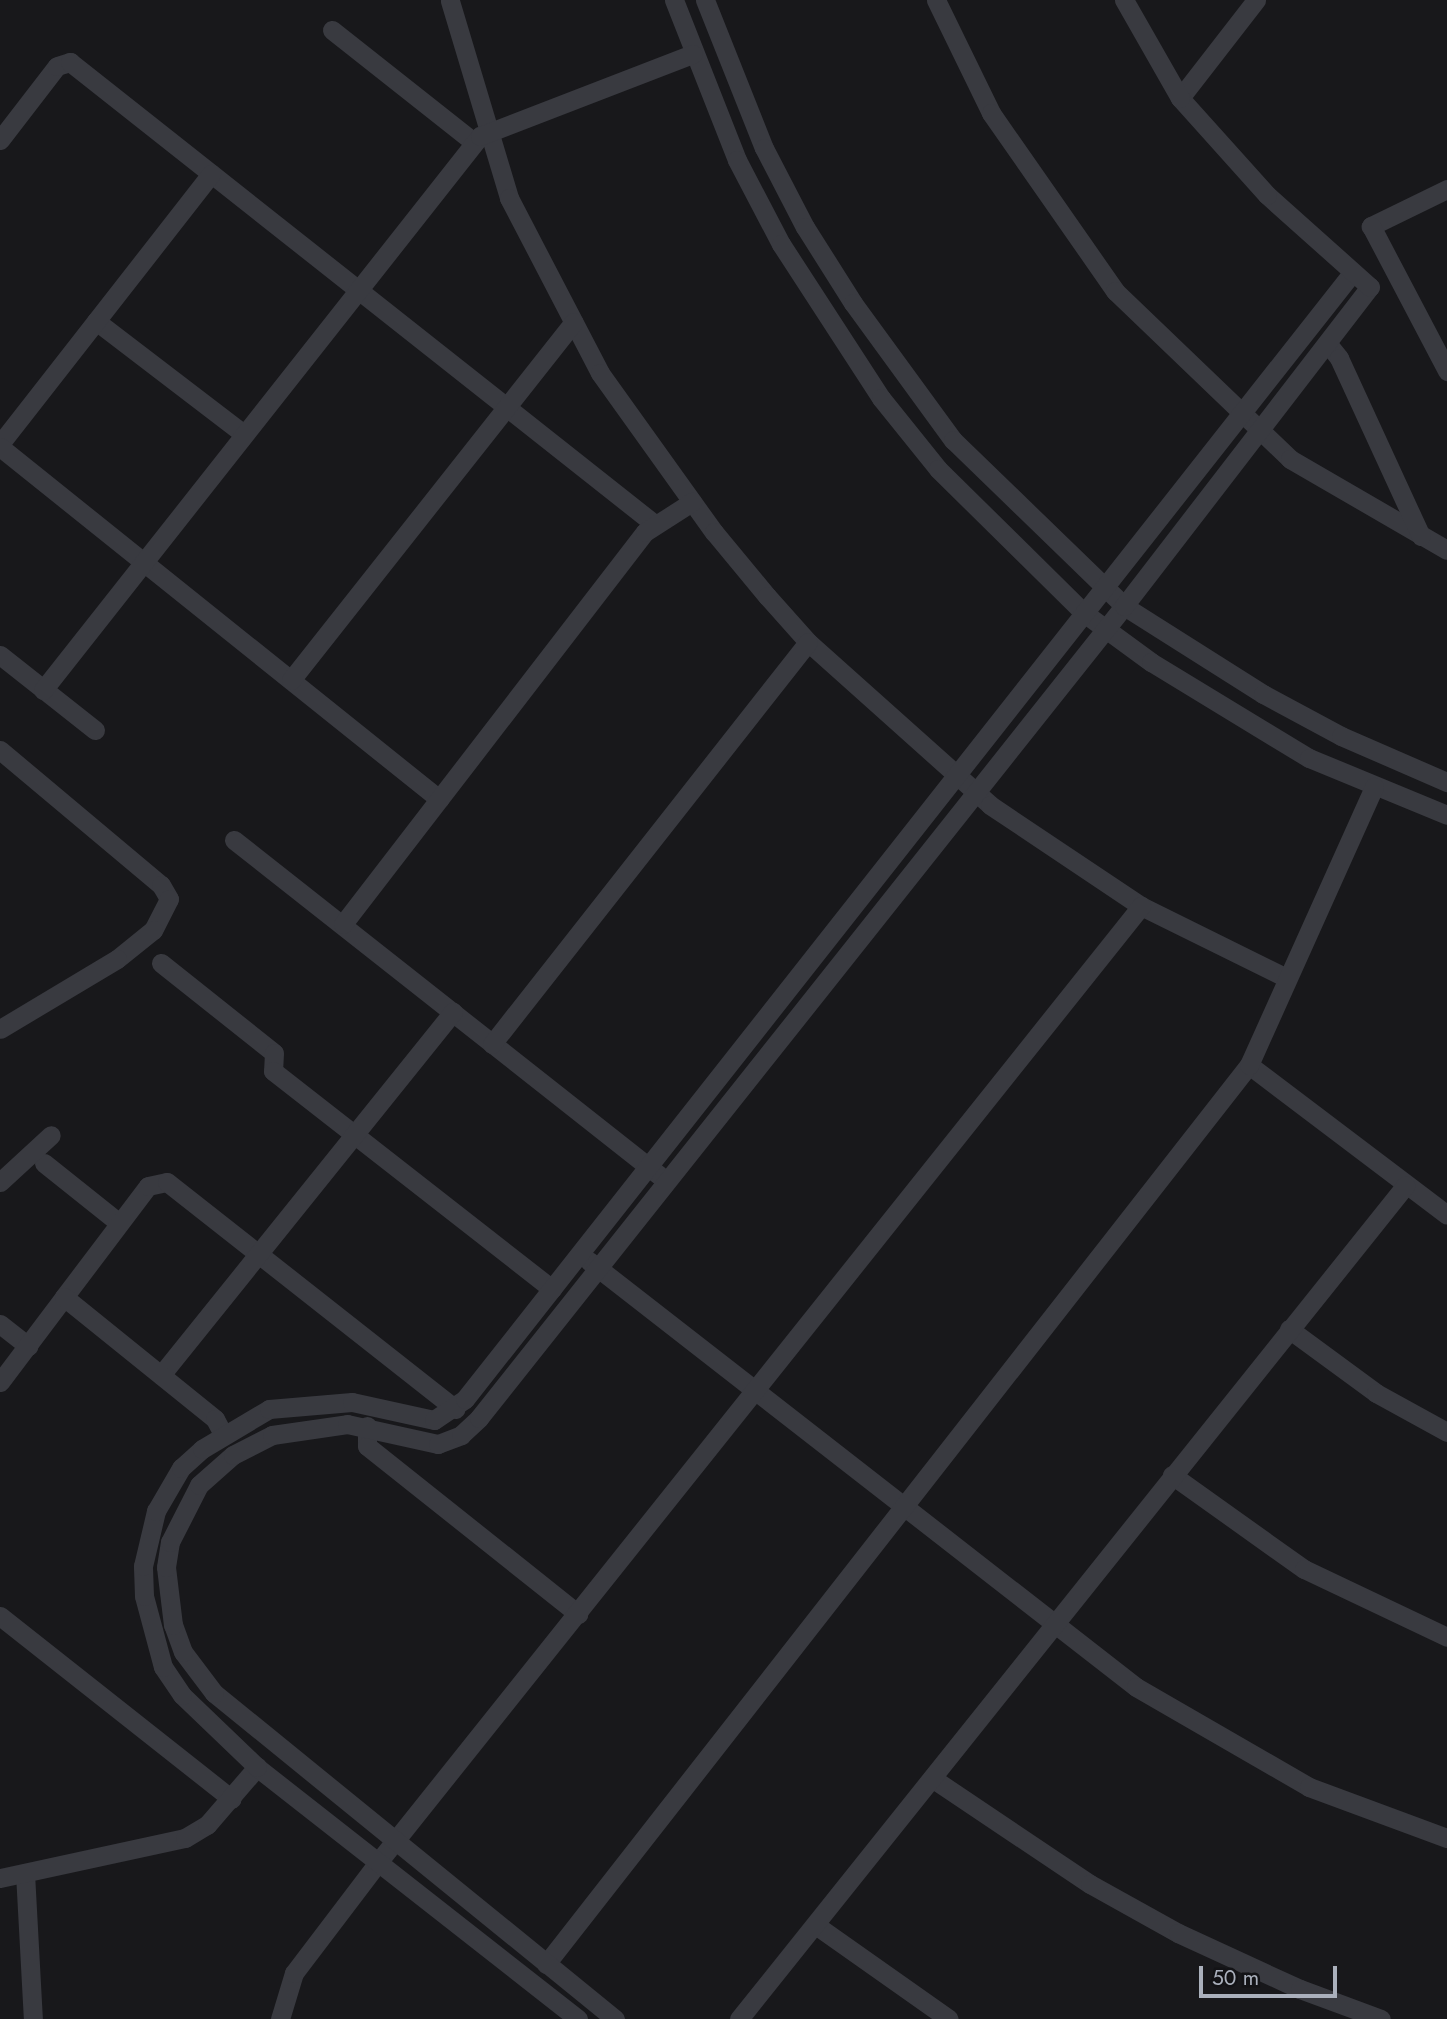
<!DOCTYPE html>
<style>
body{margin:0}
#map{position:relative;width:1447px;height:2019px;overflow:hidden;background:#18181b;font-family:Jost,sans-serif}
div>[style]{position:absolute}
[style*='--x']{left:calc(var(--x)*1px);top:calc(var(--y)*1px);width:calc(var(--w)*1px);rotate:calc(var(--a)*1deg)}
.minor>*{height:19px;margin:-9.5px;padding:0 9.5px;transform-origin:9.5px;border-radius:9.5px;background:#393a40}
span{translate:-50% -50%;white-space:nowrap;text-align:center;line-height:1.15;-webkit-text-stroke:5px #131316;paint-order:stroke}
.scale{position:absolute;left:1199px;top:1966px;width:138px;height:32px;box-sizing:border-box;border:4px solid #aab0bc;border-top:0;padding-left:9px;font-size:21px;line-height:24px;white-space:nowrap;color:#aab0bc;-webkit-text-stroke:5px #131316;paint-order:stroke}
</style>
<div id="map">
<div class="minor">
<i style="--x:674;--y:0;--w:172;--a:68.5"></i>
<i style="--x:737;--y:160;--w:95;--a:62.4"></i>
<i style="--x:781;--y:244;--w:184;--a:57"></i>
<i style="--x:881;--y:398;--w:91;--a:51.2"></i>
<i style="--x:938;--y:469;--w:205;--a:44.6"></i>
<i style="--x:1084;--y:613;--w:83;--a:36.2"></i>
<i style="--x:1151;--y:662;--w:185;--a:31.3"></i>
<i style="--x:1309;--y:758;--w:149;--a:22.4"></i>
<i style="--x:705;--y:0;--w:159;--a:68.3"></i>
<i style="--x:764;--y:148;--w:89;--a:62.6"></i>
<i style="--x:805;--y:227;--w:90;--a:57.7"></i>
<i style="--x:853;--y:303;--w:170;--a:53.9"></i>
<i style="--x:953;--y:440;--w:238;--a:44.1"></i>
<i style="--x:1124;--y:606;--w:165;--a:32.3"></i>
<i style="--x:1263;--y:694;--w:89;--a:28.3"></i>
<i style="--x:1341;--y:736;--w:116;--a:23.5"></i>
<i style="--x:936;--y:0;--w:126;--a:64"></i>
<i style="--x:991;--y:113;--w:217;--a:55.1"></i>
<i style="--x:1115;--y:291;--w:243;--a:43.8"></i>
<i style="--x:1290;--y:459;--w:181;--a:30.1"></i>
<i style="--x:450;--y:1;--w:206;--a:73.3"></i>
<i style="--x:509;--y:198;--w:197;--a:62.5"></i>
<i style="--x:600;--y:373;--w:196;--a:54.4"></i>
<i style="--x:714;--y:532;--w:83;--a:50.4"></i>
<i style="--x:767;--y:596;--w:62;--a:48.3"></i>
<i style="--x:808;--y:642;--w:244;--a:41.8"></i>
<i style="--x:990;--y:805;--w:182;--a:33.8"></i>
<i style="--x:1141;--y:906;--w:163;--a:26.3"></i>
<i style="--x:332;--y:30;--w:181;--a:38.3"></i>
<i style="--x:1180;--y:98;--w:124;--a:-52.2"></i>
<i style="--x:0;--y:140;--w:93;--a:-52.4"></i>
<i style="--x:57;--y:66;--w:14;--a:-17"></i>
<i style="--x:70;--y:62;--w:743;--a:38.33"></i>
<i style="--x:1447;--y:189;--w:85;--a:154"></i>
<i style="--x:1371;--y:226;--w:164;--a:62.3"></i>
<i style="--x:96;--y:321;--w:186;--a:37.4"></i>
<i style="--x:1327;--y:343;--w:19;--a:51"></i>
<i style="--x:1339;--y:358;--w:196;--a:65.3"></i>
<i style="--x:0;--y:444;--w:343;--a:-52"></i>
<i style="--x:0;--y:447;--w:563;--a:38.72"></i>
<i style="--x:0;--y:655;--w:121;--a:38.3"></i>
<i style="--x:291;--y:680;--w:456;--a:-51.7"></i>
<i style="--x:43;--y:690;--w:706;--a:-51.73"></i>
<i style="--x:480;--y:136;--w:228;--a:-21.1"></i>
<i style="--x:0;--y:750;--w:210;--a:40"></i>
<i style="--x:161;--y:885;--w:16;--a:60"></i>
<i style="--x:169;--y:899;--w:35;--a:117"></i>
<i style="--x:153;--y:930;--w:46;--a:141.1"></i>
<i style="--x:117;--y:959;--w:136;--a:149.1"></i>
<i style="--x:234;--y:840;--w:541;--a:38.25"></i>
<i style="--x:343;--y:924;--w:495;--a:-52.4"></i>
<i style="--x:645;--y:532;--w:56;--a:-32.6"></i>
<i style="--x:161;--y:963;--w:144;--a:38.5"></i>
<i style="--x:274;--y:1053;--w:18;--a:93"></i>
<i style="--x:273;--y:1071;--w:354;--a:38"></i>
<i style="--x:492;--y:1044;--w:511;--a:-51.83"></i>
<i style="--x:1249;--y:1065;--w:248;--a:37.1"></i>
<i style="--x:44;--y:1163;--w:95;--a:38.6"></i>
<i style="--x:0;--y:1182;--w:69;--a:-42.7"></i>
<i style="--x:589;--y:1261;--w:693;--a:37.91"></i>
<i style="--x:1136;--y:1687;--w:200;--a:30"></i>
<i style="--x:1309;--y:1787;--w:147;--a:20.3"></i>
<i style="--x:64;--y:1297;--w:139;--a:-52.9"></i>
<i style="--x:148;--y:1186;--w:19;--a:-12"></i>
<i style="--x:167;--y:1182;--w:367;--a:38.2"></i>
<i style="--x:0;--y:1324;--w:36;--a:38"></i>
<i style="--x:1289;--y:1329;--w:108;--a:36.3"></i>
<i style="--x:1376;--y:1393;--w:81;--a:28.8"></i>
<i style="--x:161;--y:1375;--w:466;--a:-51.2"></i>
<i style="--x:0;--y:1382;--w:106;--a:-53"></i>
<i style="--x:64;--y:1297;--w:194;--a:38.9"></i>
<i style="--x:215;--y:1419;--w:15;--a:62"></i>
<i style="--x:367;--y:1426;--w:20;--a:90"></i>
<i style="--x:367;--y:1446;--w:270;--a:38.5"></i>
<i style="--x:1172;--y:1475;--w:162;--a:35.5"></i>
<i style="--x:1304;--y:1569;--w:158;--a:25.4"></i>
<i style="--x:0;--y:1616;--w:295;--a:38.3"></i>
<i style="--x:932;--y:1778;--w:190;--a:33.9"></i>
<i style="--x:1090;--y:1884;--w:101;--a:29.1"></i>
<i style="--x:1178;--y:1933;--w:134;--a:24.7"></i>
<i style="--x:1300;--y:1989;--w:86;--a:20.3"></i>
<i style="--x:25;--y:1873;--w:146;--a:86.9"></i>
<i style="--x:0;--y:1878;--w:189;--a:-12.2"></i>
<i style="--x:185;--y:1838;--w:26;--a:-31"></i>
<i style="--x:207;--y:1825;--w:77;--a:-49.2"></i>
<i style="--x:817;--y:1926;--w:161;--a:35.2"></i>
<i style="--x:546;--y:1964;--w:1141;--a:-51.98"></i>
<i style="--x:1249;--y:1065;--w:305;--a:-65.8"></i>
<i style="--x:280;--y:2019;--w:48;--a:-73.1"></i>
<i style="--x:294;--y:1973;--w:141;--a:-52.8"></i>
<i style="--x:379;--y:1861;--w:1222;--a:-51.41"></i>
<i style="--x:578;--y:2019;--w:408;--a:-141.9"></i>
<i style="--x:257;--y:1767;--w:104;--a:-136.2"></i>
<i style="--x:182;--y:1695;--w:34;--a:-124"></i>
<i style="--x:163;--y:1667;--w:73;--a:-105"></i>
<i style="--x:144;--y:1596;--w:30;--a:-92"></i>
<i style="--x:143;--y:1566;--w:57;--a:-76.7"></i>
<i style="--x:156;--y:1511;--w:50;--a:-59.8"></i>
<i style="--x:181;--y:1468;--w:28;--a:-42"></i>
<i style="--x:202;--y:1449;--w:78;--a:-30.8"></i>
<i style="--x:269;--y:1409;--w:83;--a:-4.8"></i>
<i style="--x:352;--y:1402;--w:84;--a:12.4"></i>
<i style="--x:434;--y:1420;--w:37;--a:-34"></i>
<i style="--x:465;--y:1399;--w:1433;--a:-51.77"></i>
<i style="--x:615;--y:2019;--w:517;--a:-140.89"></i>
<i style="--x:214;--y:1693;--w:51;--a:-127.1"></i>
<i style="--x:183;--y:1652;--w:29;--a:-110"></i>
<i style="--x:173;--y:1625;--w:58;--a:-96.9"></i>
<i style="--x:166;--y:1567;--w:25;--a:-81"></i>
<i style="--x:170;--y:1542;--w:64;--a:-63"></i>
<i style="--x:199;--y:1485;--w:45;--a:-41.4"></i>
<i style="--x:233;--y:1455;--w:44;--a:-27.1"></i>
<i style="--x:272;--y:1435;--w:76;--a:-8.3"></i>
<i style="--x:347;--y:1424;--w:93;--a:12.4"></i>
<i style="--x:438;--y:1444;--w:25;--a:-21"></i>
<i style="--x:461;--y:1435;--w:25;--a:-43"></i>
<i style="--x:479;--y:1418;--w:1037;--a:-51.54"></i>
<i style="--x:1124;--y:606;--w:403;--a:-52.4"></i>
<i style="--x:1370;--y:287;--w:138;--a:-138.2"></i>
<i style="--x:1267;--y:195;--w:130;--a:-131.9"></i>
<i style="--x:1180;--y:98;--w:113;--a:-119.7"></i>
<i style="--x:739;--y:2019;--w:1067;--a:-51.36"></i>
</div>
<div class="scale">50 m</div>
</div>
